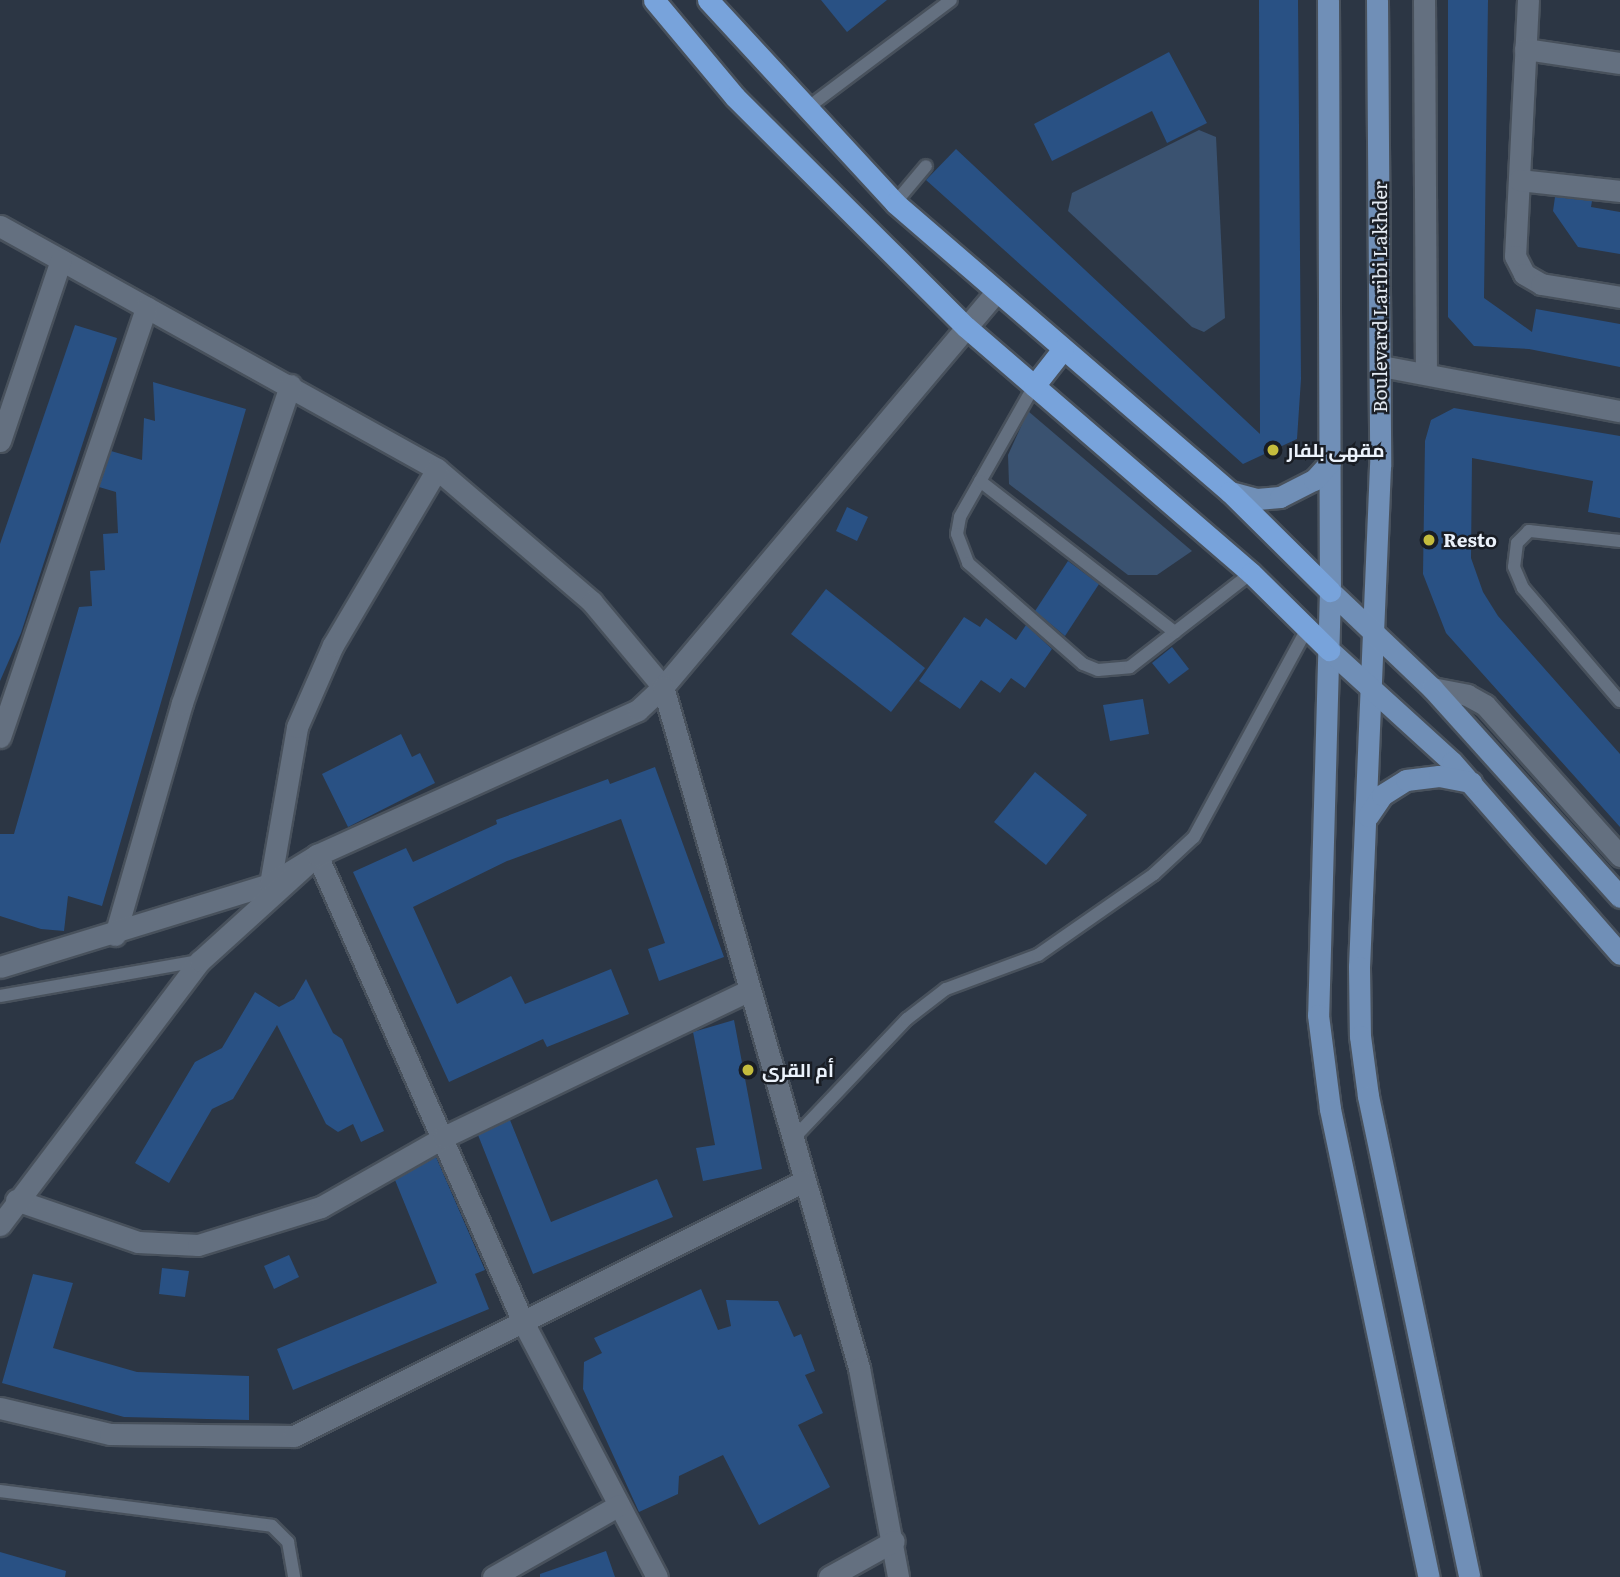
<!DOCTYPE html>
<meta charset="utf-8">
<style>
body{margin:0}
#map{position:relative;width:1620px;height:1577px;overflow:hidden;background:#2c3644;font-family:Literata,Cairo,serif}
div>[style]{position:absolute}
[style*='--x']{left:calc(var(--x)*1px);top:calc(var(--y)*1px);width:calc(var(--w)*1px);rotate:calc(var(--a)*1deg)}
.green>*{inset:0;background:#3a5270}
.building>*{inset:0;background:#295184}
.roads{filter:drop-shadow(2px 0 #48515c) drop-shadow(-2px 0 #48515c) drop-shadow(0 2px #48515c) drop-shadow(0 -2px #48515c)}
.lane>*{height:12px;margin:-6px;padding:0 6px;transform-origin:6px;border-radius:6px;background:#647080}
.street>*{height:21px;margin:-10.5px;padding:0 10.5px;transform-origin:10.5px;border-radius:10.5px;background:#647080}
.primary>*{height:21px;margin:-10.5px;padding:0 10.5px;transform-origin:10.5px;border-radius:10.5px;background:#708fb7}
.highway>*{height:21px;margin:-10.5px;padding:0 10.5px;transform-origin:10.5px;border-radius:10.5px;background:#78a3db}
.dots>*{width:19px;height:19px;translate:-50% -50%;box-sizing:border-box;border:4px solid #191d24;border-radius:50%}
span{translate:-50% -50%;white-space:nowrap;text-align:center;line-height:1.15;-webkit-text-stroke:5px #191d24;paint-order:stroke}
.street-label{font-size:19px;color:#ebf2fb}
.poi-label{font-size:19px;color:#ebf2fb;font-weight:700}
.left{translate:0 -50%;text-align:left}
</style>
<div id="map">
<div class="green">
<i style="clip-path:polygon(1199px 130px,1216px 137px,1225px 318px,1204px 332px,1192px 327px,1068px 211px,1072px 193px)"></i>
<i style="clip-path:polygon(1028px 411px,1192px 551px,1157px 575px,1128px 575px,1009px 484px,1008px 455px)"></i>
</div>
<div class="building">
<i style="clip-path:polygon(821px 0,887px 0,847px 32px)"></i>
<i style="clip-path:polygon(1259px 0,1298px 0,1301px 379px,1297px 439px,1243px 464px,926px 180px,956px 149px,1260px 434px)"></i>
<i style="clip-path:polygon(1448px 0,1488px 0,1484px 298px,1532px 332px,1536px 309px,1620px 324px,1620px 367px,1529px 349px,1474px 346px,1448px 317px)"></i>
<i style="clip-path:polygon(1169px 52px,1207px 123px,1167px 143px,1152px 111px,1052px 161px,1034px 124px)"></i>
<i style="clip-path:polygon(1555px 197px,1592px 201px,1591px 207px,1620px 212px,1620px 254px,1578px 247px,1553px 211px)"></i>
<i style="clip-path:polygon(75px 325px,117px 338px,21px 633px,0 681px,0 544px)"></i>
<i style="clip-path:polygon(153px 382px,246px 409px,102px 906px,68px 896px,64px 931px,41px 929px,0 916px,0 834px,14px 834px,79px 607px,92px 606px,90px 571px,105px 570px,103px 534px,118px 533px,116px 492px,99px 487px,111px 451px,142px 460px,144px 418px,155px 421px)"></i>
<i style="clip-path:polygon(1454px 408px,1620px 436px,1620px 518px,1588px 512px,1593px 481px,1472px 458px,1471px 558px,1483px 592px,1498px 616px,1620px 754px,1620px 827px,1446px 633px,1423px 574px,1425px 441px,1431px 420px)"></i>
<i style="clip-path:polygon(847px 507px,868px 517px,857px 541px,836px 531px)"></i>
<i style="clip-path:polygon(1068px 561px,1099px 584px,1065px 636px,1035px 611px)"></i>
<i style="clip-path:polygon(826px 589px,925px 668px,891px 712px,791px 634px)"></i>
<i style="clip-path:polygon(964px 617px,980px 627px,986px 618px,1016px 640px,1026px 625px,1052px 649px,1025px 688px,1011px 678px,1000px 693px,981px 680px,960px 709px,919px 681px)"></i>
<i style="clip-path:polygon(1172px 647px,1189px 669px,1169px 684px,1152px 663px)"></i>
<i style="clip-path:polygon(1143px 699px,1149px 734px,1110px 741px,1103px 705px)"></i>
<i style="clip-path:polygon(401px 734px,412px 757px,420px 753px,435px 783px,348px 827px,322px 774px)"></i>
<i style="clip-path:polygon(655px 767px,724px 957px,659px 981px,648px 949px,665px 943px,621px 819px,507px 861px,413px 907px,457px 1004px,511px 976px,525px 1004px,611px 969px,629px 1014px,547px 1047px,543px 1039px,449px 1082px,353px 872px,406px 848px,413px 862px,497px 824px,496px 820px,608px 779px,610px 784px)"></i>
<i style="clip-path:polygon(1035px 772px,1087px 815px,1046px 865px,994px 822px)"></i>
<i style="clip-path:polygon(306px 979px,333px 1033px,342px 1039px,384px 1131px,361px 1142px,353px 1124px,338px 1132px,326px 1124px,277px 1025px,233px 1099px,212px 1109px,169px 1183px,135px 1163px,195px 1062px,222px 1048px,255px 992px,279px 1007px,294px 999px)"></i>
<i style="clip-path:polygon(734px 1020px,762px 1169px,703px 1181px,696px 1148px,715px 1145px,693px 1032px)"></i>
<i style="clip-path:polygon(510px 1120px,551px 1222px,657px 1179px,673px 1217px,533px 1274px,478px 1135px)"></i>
<i style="clip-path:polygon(436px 1157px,485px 1270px,475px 1274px,489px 1309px,293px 1390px,277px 1349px,437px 1283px,395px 1180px)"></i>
<i style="clip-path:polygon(289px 1255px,299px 1277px,274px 1289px,264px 1266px)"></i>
<i style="clip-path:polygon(162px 1268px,189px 1271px,185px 1297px,159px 1294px)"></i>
<i style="clip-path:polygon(33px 1274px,73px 1283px,53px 1348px,137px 1372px,249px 1376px,249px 1420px,124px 1417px,2px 1383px)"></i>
<i style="clip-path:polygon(701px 1289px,718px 1330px,731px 1326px,726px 1300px,778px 1301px,794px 1337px,801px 1334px,815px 1371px,805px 1375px,823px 1413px,798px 1425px,830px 1487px,759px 1525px,723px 1455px,679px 1476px,678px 1494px,639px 1512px,583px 1389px,584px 1362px,602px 1353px,594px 1338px)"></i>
<i style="clip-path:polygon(606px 1551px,615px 1577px,540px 1577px,540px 1574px)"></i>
<i style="clip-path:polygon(0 1552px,66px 1571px,65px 1577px,0 1577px)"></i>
</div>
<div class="roads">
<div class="lane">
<i style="--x:806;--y:109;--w:181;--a:-36.9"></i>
<i style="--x:895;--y:203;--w:48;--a:-50"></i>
<i style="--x:1034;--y:386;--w:150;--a:119.5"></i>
<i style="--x:960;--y:517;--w:17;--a:100"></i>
<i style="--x:957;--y:534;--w:31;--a:69"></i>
<i style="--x:968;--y:563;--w:153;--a:41.3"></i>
<i style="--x:1083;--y:664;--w:16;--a:22"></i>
<i style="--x:1098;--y:670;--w:32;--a:-5"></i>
<i style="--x:1130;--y:667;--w:153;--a:-37.8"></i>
<i style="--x:980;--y:481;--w:247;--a:37.8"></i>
<i style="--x:1620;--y:541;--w:92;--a:-173.7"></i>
<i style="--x:1529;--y:531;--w:17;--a:135"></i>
<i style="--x:1517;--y:543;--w:24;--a:97"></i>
<i style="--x:1514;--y:567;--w:23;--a:67"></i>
<i style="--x:1523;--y:588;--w:149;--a:49.4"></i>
<i style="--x:0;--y:996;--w:202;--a:-10"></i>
<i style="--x:792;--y:1140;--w:167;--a:-46.5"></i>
<i style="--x:907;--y:1019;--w:49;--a:-37.6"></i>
<i style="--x:946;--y:989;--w:98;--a:-20.3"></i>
<i style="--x:1038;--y:955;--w:141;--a:-34.9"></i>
<i style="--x:1154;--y:874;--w:54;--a:-42.8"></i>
<i style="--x:1194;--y:837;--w:237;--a:-61.5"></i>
<i style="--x:0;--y:1491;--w:274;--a:7.3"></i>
<i style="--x:272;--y:1526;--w:23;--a:45"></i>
<i style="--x:288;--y:1542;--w:36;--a:80"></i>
</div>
<div class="street">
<i style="--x:1424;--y:0;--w:373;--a:89.7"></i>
<i style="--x:1528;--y:0;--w:256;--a:92.9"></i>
<i style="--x:1515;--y:256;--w:20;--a:63"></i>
<i style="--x:1524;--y:274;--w:20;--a:30"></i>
<i style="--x:1541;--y:284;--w:80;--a:9.3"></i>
<i style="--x:1525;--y:49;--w:96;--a:8.4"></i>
<i style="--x:1519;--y:180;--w:102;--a:6.2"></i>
<i style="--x:0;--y:226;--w:500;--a:29.08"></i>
<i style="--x:437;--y:469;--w:204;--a:40.6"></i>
<i style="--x:592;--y:602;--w:111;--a:50.1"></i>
<i style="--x:663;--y:687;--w:518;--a:-49.85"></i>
<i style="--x:1381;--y:366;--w:243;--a:10.7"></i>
<i style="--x:0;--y:441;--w:191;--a:-71.4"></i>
<i style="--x:1432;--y:688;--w:36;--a:11"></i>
<i style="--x:1467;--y:695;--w:21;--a:29"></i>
<i style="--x:1485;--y:705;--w:203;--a:48.2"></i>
<i style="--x:0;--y:737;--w:454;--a:-71.2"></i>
<i style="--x:270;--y:884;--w:159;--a:-80.2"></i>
<i style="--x:297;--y:727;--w:90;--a:-66.3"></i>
<i style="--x:333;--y:645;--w:204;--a:-59.4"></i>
<i style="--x:115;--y:935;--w:241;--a:-73.9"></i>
<i style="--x:182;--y:703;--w:336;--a:-71.2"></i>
<i style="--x:0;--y:967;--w:282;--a:-17.1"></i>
<i style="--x:270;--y:884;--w:55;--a:-31.7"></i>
<i style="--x:317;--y:855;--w:510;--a:66.2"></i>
<i style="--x:523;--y:1322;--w:288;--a:62.3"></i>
<i style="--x:16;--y:1200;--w:129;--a:19"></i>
<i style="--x:138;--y:1242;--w:60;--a:2.9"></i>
<i style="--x:198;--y:1245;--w:129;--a:-17.2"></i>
<i style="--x:321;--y:1207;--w:142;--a:-29.6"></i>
<i style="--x:444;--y:1137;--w:339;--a:-25.7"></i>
<i style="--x:0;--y:1225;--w:331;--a:-52.9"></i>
<i style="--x:200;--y:961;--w:158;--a:-42.2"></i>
<i style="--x:317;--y:855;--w:352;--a:-24.3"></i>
<i style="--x:638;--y:710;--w:34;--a:-43"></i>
<i style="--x:663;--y:687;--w:709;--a:73.94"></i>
<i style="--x:859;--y:1368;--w:213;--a:79.4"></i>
<i style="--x:0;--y:1408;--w:113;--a:13.3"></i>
<i style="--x:110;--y:1434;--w:184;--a:0.6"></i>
<i style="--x:294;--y:1436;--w:570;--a:-26.57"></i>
<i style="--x:493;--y:1577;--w:145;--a:-29.7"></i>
<i style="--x:829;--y:1577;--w:74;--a:-29"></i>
</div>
<div class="primary">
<i style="--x:1328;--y:0;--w:591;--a:89.81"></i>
<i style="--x:1330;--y:591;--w:424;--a:91.6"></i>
<i style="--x:1318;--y:1015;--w:95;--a:82.7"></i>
<i style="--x:1330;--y:1109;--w:478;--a:78.1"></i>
<i style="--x:1377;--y:0;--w:466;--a:89.6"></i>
<i style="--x:1380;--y:466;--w:501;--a:92.4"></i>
<i style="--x:1359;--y:967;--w:69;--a:89.2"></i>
<i style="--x:1360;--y:1036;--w:61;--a:82.4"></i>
<i style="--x:1368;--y:1096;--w:491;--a:78.1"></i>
<i style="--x:1230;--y:492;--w:28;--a:15"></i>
<i style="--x:1257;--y:499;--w:23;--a:-5"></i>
<i style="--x:1280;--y:497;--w:38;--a:-27"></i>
<i style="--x:1314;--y:480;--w:24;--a:-48"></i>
<i style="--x:1330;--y:591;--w:141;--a:43.6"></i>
<i style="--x:1432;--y:688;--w:281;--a:48"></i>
<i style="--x:1329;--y:650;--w:166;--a:42.3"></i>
<i style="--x:1452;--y:762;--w:255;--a:48.8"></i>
<i style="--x:1368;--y:816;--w:25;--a:-56"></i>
<i style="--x:1382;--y:795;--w:28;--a:-32"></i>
<i style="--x:1406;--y:780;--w:33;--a:-7"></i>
<i style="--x:1439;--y:776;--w:33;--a:11"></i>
</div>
<div class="highway">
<i style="--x:654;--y:0;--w:126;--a:50.1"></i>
<i style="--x:735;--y:97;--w:326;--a:44.9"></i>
<i style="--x:966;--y:327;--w:376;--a:40.8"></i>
<i style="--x:1251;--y:573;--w:110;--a:44.6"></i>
<i style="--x:708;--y:0;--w:276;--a:47.3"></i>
<i style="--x:895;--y:203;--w:442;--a:40.8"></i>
<i style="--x:1230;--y:492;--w:141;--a:44.7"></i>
<i style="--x:1034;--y:386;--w:47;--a:-51.9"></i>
</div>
</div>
<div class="dots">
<i style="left:1273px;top:450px;background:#c4bc3d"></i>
<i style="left:1429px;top:540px;background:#c4bc3d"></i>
<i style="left:748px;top:1070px;background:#c4bc3d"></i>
</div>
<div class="street-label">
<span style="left:1380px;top:297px;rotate:-90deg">Boulevard Laribi Lakhder</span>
</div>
<div class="poi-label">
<span class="left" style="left:1287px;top:450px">مقهى بلفار</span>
<span class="left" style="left:1443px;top:540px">Resto</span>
<span class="left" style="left:762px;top:1070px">أم القرى</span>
</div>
</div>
